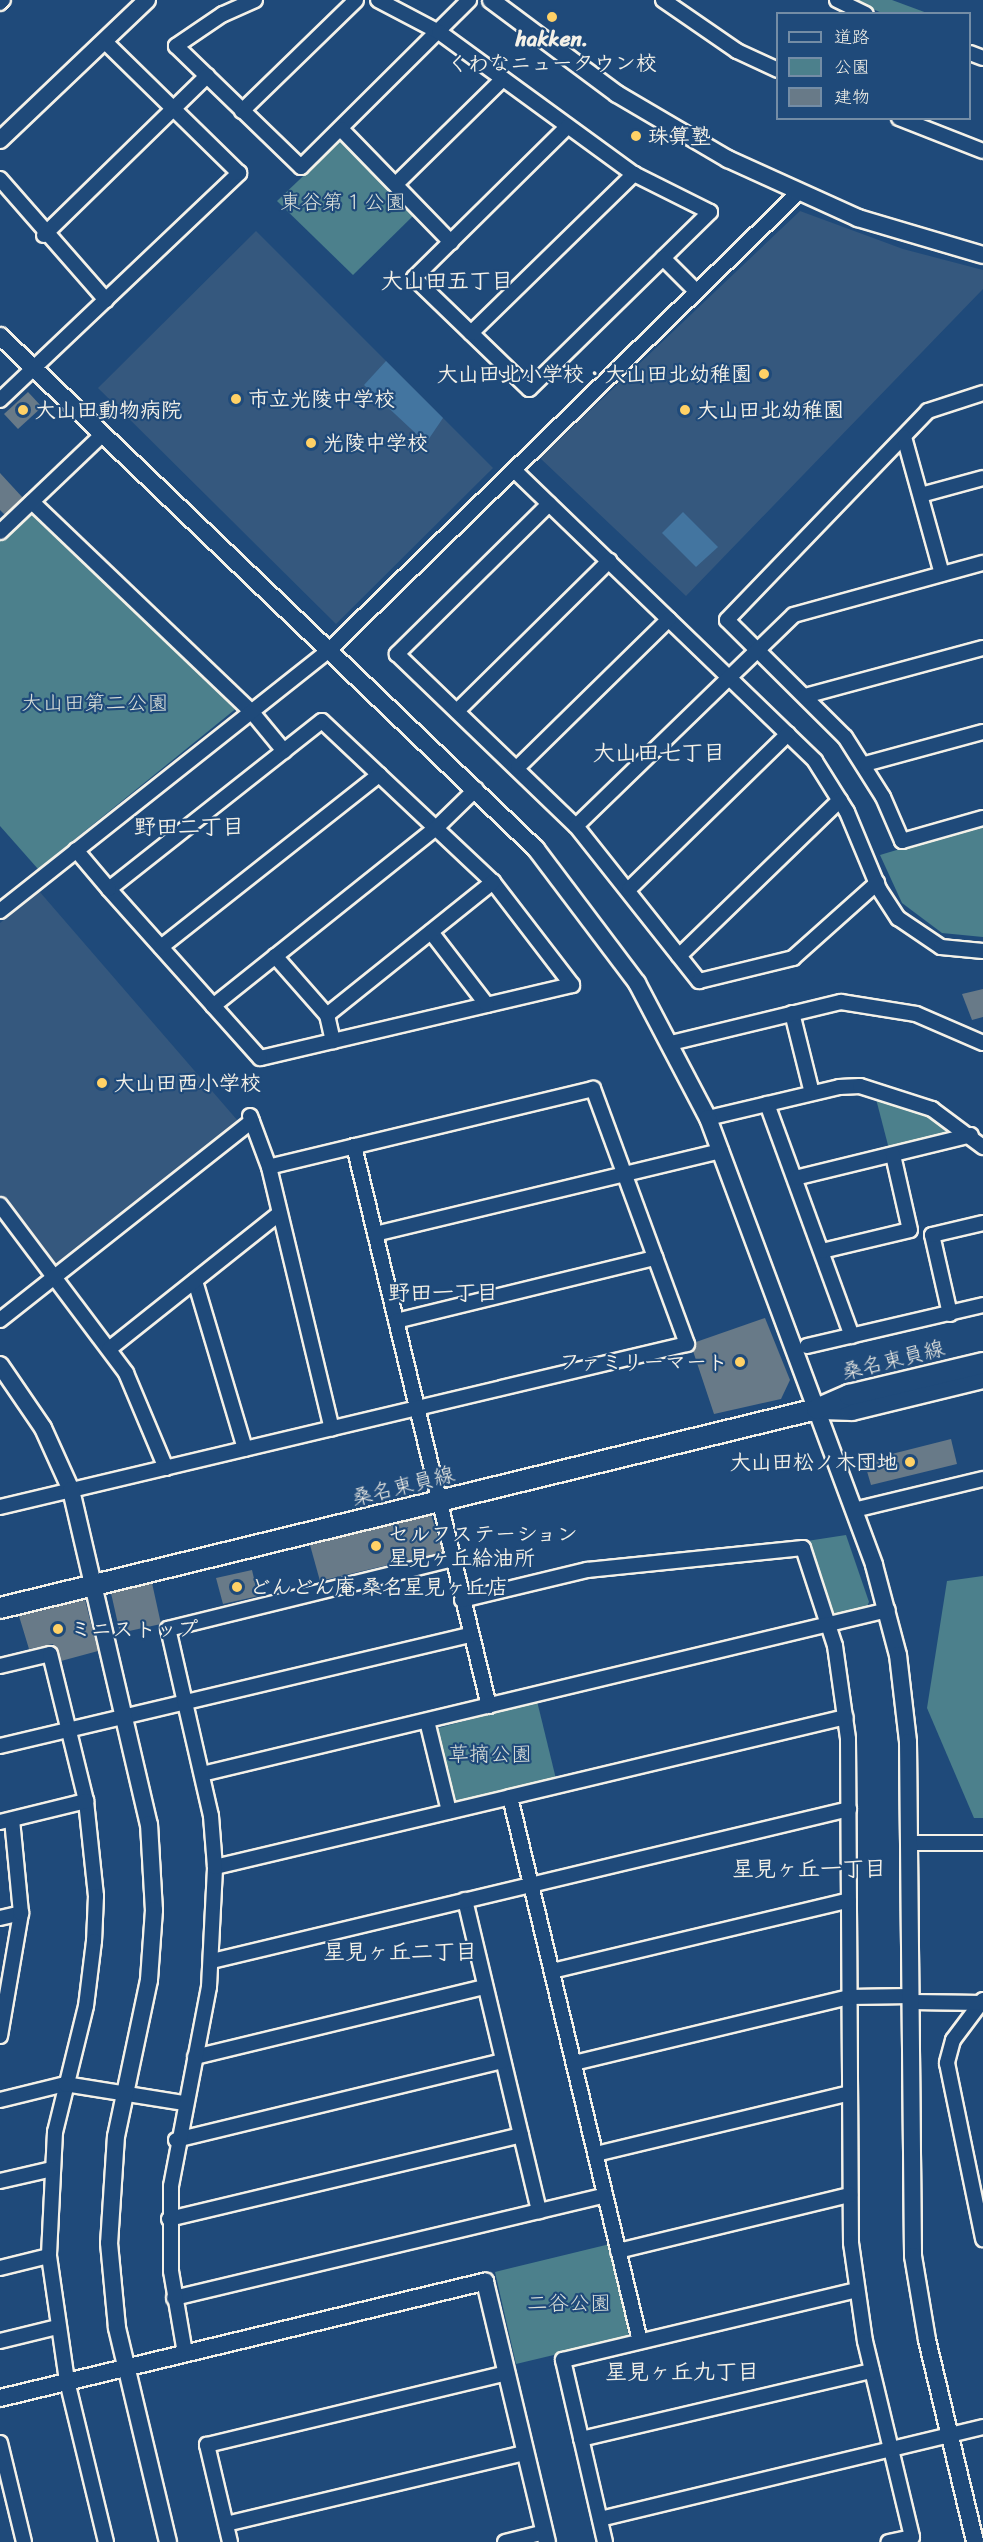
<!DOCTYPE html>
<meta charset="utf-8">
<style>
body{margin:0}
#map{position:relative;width:983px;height:2542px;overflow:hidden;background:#1f4a7a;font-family:Sriracha,"Klee One",sans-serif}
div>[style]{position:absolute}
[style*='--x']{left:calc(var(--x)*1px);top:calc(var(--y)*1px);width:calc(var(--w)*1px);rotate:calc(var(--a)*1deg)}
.built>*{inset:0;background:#35587e}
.green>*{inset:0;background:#4c808c}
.water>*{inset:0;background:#4375a0}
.building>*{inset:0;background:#687a88}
.roads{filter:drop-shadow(2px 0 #f4f1e8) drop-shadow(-2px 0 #f4f1e8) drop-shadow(0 2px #f4f1e8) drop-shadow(0 -2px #f4f1e8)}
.minor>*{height:14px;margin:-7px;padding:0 7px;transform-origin:7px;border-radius:7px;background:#1f4a7a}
.tertiary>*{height:16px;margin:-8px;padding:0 8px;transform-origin:8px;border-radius:8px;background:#1f4a7a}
.secondary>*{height:20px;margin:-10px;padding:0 10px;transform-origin:10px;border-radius:10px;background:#1f4a7a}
.dots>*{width:16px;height:16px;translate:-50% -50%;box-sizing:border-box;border:3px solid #1f4a7a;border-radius:50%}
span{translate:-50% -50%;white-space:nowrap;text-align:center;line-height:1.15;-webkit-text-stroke:4.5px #1f4a7a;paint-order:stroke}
.poi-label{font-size:21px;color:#f4f1e8;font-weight:700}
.left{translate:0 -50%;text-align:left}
.right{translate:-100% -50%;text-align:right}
.park-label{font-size:21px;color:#dbe0da}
.street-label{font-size:21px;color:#f4f1e8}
.neighbourhood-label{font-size:22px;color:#f4f1e8;font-weight:700}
.legend{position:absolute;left:776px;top:12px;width:195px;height:108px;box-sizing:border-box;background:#1f4a7a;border:2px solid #748da6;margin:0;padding:8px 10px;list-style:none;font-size:18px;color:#f4f1e8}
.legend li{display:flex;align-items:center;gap:12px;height:30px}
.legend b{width:30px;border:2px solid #748da6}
</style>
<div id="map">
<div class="built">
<i style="clip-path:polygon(800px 211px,903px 249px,983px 270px,983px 289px,686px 596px,540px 458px)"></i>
<i style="clip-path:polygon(256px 231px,493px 468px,336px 624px,98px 388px)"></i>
<i style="clip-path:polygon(39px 891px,238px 1121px,59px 1263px,54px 1263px,0 1195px,0 923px)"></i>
</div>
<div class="green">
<i style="clip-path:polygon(852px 0,892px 0,927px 13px,882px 13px)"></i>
<i style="clip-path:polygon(340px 141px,345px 141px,416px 213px,353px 275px,277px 201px)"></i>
<i style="clip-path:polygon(29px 511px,238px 707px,38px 869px,0 826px,0 539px)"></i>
<i style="clip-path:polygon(983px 824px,983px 937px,942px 933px,902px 903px,880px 855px)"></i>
<i style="clip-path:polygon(875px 1095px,913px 1105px,958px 1131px,889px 1149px)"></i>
<i style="clip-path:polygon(846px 1535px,869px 1602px,866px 1609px,837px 1616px,832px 1614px,807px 1541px)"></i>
<i style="clip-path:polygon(983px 1576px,983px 1818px,974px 1818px,927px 1708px,947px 1581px)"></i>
<i style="clip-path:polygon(537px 1701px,556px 1779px,459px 1802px,454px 1799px,435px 1729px)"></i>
<i style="clip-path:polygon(610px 2244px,629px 2337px,516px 2364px,495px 2272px)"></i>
</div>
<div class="water">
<i style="clip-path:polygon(386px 361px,443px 418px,426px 443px,364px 385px)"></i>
<i style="clip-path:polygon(683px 512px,718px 547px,696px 567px,662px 533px)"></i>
</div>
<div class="building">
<i style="clip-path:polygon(28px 392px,42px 407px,18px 429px,4px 414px)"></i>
<i style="clip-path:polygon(0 473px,23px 498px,5px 515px,0 510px)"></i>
<i style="clip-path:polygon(983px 989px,983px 1017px,972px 1020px,962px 994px)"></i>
<i style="clip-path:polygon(765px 1318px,790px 1380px,781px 1399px,714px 1414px,693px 1351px,696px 1342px)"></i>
<i style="clip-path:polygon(951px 1439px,957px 1464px,871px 1485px,864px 1461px)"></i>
<i style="clip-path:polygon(431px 1515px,443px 1552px,320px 1581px,310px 1545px)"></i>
<i style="clip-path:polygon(252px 1570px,258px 1596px,223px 1604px,216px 1578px)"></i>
<i style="clip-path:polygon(152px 1583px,161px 1624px,120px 1633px,111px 1593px)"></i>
<i style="clip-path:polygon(85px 1600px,98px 1651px,61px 1661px,53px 1644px,29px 1649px,19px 1616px)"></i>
</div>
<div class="roads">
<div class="minor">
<i style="--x:255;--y:0;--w:35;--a:156"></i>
<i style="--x:223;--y:14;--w:57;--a:145.8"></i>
<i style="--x:176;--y:46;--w:174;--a:44.1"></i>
<i style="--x:301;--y:167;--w:237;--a:-44.8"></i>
<i style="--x:378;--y:0;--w:69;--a:27.7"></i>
<i style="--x:439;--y:32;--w:241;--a:36.1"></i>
<i style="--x:634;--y:174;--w:85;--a:26.6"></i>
<i style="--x:710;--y:212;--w:253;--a:135.6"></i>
<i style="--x:529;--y:389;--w:160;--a:-136"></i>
<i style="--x:414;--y:278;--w:216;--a:-44.6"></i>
<i style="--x:663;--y:0;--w:90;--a:34.6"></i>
<i style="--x:737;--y:51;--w:45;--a:24.9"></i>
<i style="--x:837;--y:0;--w:32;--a:26"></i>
<i style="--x:0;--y:3;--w:4;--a:-45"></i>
<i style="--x:970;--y:53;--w:14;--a:21"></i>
<i style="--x:242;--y:111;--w:159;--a:-44.2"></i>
<i style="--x:899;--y:118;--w:90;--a:21.4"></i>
<i style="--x:341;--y:129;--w:158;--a:45.8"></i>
<i style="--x:0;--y:179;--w:161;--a:48.8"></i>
<i style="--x:396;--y:184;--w:148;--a:-44.5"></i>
<i style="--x:44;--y:235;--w:228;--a:-44.3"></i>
<i style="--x:663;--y:258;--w:47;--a:45"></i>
<i style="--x:471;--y:333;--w:228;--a:-44.3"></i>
<i style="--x:983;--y:393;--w:58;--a:161.9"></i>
<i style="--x:928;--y:411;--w:290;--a:133.9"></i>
<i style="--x:727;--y:620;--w:166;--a:44.8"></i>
<i style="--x:845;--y:737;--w:71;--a:57.7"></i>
<i style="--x:883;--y:797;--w:48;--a:66.6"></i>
<i style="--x:902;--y:841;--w:84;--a:-15.9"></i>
<i style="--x:0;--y:400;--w:330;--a:-43.5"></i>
<i style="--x:239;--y:173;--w:189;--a:-135.6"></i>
<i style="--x:904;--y:437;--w:142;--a:74.5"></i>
<i style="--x:514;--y:470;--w:419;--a:44"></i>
<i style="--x:815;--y:761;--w:60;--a:57.9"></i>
<i style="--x:847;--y:812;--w:83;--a:67.4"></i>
<i style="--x:879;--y:889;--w:35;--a:57"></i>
<i style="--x:898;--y:918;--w:52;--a:34"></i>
<i style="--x:941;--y:947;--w:42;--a:5.4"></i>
<i style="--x:921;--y:495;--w:64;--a:-15.3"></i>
<i style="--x:32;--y:502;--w:303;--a:43.7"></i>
<i style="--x:251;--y:711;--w:52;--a:50.5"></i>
<i style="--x:549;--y:504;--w:214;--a:135.4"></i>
<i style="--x:397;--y:654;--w:248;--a:43.9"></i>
<i style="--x:576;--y:826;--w:198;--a:51.6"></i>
<i style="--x:699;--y:981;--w:97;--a:-13.7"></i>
<i style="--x:793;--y:958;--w:113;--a:-41.8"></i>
<i style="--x:0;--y:532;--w:142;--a:-43.6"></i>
<i style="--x:805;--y:696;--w:184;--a:-15.1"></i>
<i style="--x:457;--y:711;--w:214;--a:-44.6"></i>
<i style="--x:322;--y:721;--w:235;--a:43.3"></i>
<i style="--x:493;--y:882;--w:130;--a:52.5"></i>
<i style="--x:572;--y:985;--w:320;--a:166.8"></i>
<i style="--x:260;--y:1058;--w:227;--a:-131.8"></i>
<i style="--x:109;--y:889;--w:271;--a:-38.3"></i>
<i style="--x:865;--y:764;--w:122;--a:-15.2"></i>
<i style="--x:518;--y:767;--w:211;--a:-44.4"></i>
<i style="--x:576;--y:826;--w:303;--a:-44.1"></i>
<i style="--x:794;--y:615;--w:196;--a:-15.4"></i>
<i style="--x:76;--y:850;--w:51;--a:49.8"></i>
<i style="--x:629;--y:889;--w:222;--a:-44.3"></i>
<i style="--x:0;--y:911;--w:420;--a:-38.4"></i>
<i style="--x:329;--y:650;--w:655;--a:-44.26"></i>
<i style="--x:431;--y:932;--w:92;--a:52.5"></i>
<i style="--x:161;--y:947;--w:278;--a:-38.3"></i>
<i style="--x:275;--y:956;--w:79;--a:48.6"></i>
<i style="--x:327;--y:1015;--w:27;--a:77"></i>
<i style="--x:679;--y:956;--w:224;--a:-44.1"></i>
<i style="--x:213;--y:1006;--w:284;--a:-38.6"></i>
<i style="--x:435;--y:829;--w:57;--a:-44.3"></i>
<i style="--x:792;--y:1013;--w:82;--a:76"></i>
<i style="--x:327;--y:1015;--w:213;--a:-38.7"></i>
<i style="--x:671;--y:1043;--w:175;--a:-13.6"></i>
<i style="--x:841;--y:1002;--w:76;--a:9.1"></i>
<i style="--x:916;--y:1014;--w:73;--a:23.4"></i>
<i style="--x:767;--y:1104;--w:247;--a:69.9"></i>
<i style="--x:250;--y:1116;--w:54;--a:69.6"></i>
<i style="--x:269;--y:1167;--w:269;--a:76.5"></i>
<i style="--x:708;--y:1118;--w:135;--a:-13.3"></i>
<i style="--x:839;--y:1087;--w:21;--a:-3"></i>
<i style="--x:860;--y:1086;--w:76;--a:17.7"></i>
<i style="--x:932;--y:1109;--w:64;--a:36.7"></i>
<i style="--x:354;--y:1146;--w:576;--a:76.45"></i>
<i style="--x:795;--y:1178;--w:181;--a:-13.7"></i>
<i style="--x:0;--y:1205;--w:210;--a:53.1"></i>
<i style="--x:126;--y:1373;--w:103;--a:67.2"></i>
<i style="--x:375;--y:1234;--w:356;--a:-13.5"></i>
<i style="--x:822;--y:1251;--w:90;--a:-13.4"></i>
<i style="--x:910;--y:1230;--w:77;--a:-102.8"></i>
<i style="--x:195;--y:1281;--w:175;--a:73.4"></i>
<i style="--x:950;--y:1314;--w:81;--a:-102.8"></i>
<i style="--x:932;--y:1235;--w:52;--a:-13.2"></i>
<i style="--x:0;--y:1320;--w:321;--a:-38.3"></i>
<i style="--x:396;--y:1321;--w:267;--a:-13.7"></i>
<i style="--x:807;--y:1346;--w:181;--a:-13.1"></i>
<i style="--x:109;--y:1349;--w:218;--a:-38.5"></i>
<i style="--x:0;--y:1507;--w:706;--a:-13.35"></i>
<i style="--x:687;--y:1344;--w:272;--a:-110.2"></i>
<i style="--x:593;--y:1089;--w:333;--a:166.5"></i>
<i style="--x:854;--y:1510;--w:133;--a:-13.5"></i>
<i style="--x:462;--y:1600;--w:129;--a:-13.5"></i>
<i style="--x:587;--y:1570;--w:217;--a:-5.8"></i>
<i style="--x:803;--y:1548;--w:103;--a:71.9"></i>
<i style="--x:835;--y:1646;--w:94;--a:82"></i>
<i style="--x:848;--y:1739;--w:504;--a:89.66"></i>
<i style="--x:851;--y:2243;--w:99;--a:81.9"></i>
<i style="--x:865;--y:2341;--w:202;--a:76.5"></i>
<i style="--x:912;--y:2537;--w:24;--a:168"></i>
<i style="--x:0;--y:1666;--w:51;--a:-13.5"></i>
<i style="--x:50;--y:1654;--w:151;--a:76.2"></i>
<i style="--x:86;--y:1801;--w:96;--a:84"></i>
<i style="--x:96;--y:1896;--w:45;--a:92.5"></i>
<i style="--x:94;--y:1941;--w:65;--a:97"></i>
<i style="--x:86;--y:2006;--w:130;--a:103.8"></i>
<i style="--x:55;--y:2132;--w:124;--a:92.8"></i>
<i style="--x:49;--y:2256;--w:126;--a:81.8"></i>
<i style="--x:67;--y:2381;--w:166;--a:76.4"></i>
<i style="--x:427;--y:1721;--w:93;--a:76.3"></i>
<i style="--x:0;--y:1746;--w:484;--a:-13.3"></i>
<i style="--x:202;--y:1774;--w:705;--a:-13.45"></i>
<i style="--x:0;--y:1822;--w:89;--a:-13.7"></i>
<i style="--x:910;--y:1843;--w:73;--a:0"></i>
<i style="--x:215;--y:1867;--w:303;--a:-13.3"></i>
<i style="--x:465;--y:1900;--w:320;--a:76.6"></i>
<i style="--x:0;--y:1918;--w:22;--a:-13"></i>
<i style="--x:212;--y:1961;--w:655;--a:-13.42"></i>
<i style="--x:552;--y:1971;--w:305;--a:-13.4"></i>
<i style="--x:983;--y:2000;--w:50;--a:126.9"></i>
<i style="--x:953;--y:2040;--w:24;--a:105"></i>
<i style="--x:947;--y:2063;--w:180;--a:78.4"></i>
<i style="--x:911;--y:2002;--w:72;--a:0.8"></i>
<i style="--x:0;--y:2036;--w:125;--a:-80.3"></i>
<i style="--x:21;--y:1913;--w:93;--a:-95.5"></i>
<i style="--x:195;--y:2057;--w:298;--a:-13.6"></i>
<i style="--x:574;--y:2063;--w:283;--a:-13.5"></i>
<i style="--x:849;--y:1997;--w:62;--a:-0.9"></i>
<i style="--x:0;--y:2100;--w:67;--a:-13.8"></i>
<i style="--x:65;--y:2084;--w:121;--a:9.1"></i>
<i style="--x:176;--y:2140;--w:336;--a:-13.6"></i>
<i style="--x:596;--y:2154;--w:261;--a:-13.5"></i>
<i style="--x:0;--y:2181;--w:53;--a:-13"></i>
<i style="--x:169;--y:2219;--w:362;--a:-13.4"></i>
<i style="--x:618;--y:2251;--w:239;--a:-13.6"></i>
<i style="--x:0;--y:2268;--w:50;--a:-13.8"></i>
<i style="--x:174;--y:2298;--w:443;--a:-13.4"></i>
<i style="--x:0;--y:2341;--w:59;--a:-13.8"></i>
<i style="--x:640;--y:2341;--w:559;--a:-103.44"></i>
<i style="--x:510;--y:1797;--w:345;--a:-13.4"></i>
<i style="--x:185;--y:2353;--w:83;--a:-99.7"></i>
<i style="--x:171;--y:2271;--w:85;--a:-90"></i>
<i style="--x:171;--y:2186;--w:203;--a:-79.2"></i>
<i style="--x:209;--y:1987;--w:120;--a:-87.1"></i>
<i style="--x:215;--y:1867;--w:51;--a:-94.5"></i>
<i style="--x:211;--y:1816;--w:192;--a:-102.9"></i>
<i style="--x:168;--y:1629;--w:293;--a:-13.8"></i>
<i style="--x:581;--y:2439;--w:299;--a:-13.2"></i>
<i style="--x:0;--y:2443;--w:102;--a:76.4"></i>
<i style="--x:600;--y:2519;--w:394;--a:-13.5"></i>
<i style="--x:226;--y:2524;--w:307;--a:-13.4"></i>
<i style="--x:230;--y:2542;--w:100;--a:-103.3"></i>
<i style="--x:207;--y:2445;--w:308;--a:-13.5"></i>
<i style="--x:505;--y:2542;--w:41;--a:-14"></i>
<i style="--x:605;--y:2542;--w:187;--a:-103"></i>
<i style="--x:563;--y:2360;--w:301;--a:-13.4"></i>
</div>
<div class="tertiary">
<i style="--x:491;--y:0;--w:157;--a:36.7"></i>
<i style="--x:617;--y:94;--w:129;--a:30.4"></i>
<i style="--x:728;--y:159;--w:143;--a:24.4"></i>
<i style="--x:858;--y:218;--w:130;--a:16.5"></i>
<i style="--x:0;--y:140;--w:203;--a:-43.6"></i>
<i style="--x:0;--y:336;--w:742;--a:43.74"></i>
<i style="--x:536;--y:849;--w:168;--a:53"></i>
<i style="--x:637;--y:983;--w:153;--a:62.3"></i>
<i style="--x:708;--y:1118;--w:477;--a:69.6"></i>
<i style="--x:874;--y:1565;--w:93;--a:75.1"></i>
<i style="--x:898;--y:1655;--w:88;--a:83.4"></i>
<i style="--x:908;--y:1742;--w:514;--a:89.44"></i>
<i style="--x:913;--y:2256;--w:85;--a:80.5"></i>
<i style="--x:927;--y:2340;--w:208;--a:76.6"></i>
<i style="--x:0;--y:1365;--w:76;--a:55.7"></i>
<i style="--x:43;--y:1428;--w:68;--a:65.7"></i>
<i style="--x:71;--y:1490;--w:343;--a:76.9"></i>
<i style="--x:149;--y:1824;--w:86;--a:86.7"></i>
<i style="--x:154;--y:1910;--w:70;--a:94.1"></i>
<i style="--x:149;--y:1980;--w:159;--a:101.9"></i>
<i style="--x:116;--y:2136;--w:107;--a:93.7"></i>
<i style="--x:109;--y:2243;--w:85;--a:84.6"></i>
<i style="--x:117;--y:2328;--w:220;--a:76.6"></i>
<i style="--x:0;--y:2398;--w:499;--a:-13.5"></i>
<i style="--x:485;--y:2282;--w:267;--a:76.6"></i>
</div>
<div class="secondary">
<i style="--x:823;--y:1409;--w:29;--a:2"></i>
<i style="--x:852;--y:1410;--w:135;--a:-13.7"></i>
<i style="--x:0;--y:1608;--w:841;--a:-13.69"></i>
<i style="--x:817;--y:1409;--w:35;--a:-24"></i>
<i style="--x:849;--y:1395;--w:138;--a:-13.4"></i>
</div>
</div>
<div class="dots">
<i style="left:552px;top:17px;background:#ffd166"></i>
<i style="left:636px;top:136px;background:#ffd166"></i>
<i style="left:764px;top:374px;background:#ffd166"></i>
<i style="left:236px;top:399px;background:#ffd166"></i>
<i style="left:23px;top:410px;background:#ffd166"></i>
<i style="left:685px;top:410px;background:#ffd166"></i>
<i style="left:311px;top:443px;background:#ffd166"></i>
<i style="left:102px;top:1083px;background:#ffd166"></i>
<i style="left:740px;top:1362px;background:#ffd166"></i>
<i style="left:910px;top:1462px;background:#ffd166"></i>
<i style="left:376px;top:1546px;background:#ffd166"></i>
<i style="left:237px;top:1587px;background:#ffd166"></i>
<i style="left:58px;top:1629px;background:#ffd166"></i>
</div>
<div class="poi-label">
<span style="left:552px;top:51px">hakken.<br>くわなニュータウン校</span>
<span class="left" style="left:648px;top:136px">珠算塾</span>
<span class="right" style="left:752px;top:374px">大山田北小学校・大山田北幼稚園</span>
<span class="left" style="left:248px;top:399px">市立光陵中学校</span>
<span class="left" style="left:35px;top:410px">大山田動物病院</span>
<span class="left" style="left:697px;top:410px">大山田北幼稚園</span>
<span class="left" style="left:323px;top:443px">光陵中学校</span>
<span class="left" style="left:114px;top:1083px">大山田西小学校</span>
<span class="right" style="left:728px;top:1362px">ファミリーマート</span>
<span class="right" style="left:898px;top:1462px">大山田松ノ木団地</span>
<span class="left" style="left:388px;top:1546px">セルフステーション<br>星見ヶ丘給油所</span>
<span class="left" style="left:249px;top:1587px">どんどん庵 桑名星見ヶ丘店</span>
<span class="left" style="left:70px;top:1629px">ミニストップ</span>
</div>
<div class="park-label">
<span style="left:343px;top:202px">東谷第１公園</span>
<span style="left:95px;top:703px">大山田第二公園</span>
<span style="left:490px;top:1754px">草摘公園</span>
<span style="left:569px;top:2303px">二谷公園</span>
</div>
<div class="street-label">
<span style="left:893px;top:1360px;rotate:-14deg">桑名東員線</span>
<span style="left:403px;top:1486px;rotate:-14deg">桑名東員線</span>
</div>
<div class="neighbourhood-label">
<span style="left:447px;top:281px">大山田五丁目</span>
<span style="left:659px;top:753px">大山田七丁目</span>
<span style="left:189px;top:827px">野田二丁目</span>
<span style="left:443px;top:1293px">野田一丁目</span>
<span style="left:809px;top:1869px">星見ヶ丘一丁目</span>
<span style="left:400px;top:1952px">星見ヶ丘二丁目</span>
<span style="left:682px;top:2372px">星見ヶ丘九丁目</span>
</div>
<ul class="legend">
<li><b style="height:8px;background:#1f4a7a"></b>道路</li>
<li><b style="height:16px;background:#4c808c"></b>公園</li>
<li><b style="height:16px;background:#687a88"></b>建物</li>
</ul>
</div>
